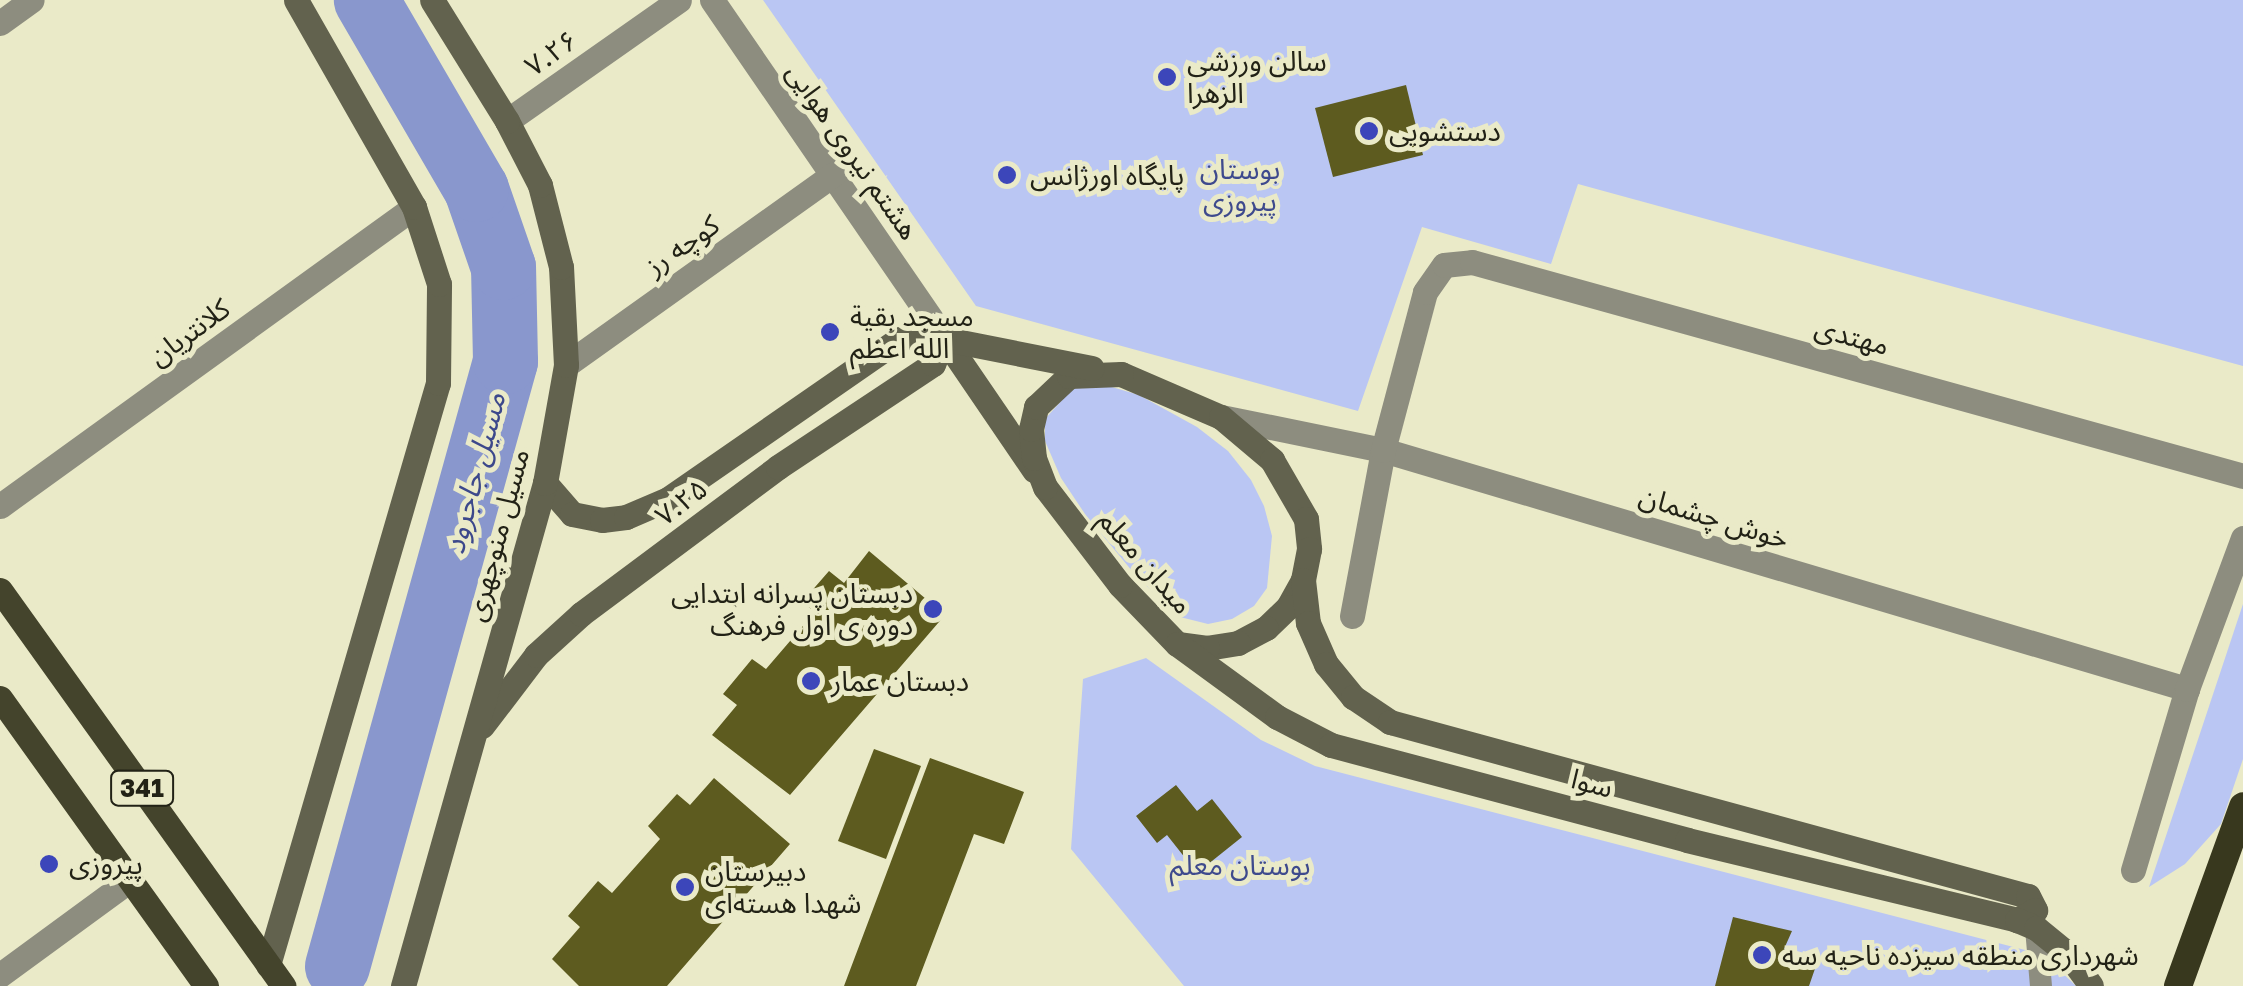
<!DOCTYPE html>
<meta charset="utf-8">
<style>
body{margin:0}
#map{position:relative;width:2243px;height:986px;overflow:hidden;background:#eaeac8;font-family:"Golos Text","Noto Sans Arabic",sans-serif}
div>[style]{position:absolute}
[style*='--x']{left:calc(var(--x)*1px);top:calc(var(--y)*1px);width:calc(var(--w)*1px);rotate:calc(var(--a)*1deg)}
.green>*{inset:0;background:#bac6f3}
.river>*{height:65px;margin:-32.5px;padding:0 32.5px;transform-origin:32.5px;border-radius:32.5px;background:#8997cd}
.building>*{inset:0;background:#5d5b1f}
.service>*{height:22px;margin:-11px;padding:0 11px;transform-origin:11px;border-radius:11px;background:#8d8d7f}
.minor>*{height:25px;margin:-12.5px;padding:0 12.5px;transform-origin:12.5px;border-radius:12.5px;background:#8d8d7f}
.secondary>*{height:25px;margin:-12.5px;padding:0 12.5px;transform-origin:12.5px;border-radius:12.5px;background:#62624e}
.primary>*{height:25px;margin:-12.5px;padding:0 12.5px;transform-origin:12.5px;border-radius:12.5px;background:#44442c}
.trunk>*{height:28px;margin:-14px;padding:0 14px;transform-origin:14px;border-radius:14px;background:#38381e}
.dots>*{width:28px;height:28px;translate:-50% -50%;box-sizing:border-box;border:5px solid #eaeac8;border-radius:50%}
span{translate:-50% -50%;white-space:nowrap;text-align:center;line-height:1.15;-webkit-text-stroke:10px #eaeac8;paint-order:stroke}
.shield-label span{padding:2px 8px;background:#eaeac8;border:2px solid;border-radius:8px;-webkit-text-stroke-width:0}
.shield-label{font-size:25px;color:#222216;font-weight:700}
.street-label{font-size:28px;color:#222216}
.poi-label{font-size:28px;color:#222216}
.left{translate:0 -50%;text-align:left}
.right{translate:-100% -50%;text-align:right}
.park-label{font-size:28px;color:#3e4a8d}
.water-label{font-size:30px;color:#3c488b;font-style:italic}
</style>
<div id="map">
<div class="green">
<i style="clip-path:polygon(763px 0,2243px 0,2243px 366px,1578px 184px,1551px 264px,1422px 227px,1358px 411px,976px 306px)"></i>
<i style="clip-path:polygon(1095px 382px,1139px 395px,1197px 427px,1228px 451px,1251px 480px,1264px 506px,1272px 536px,1267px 588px,1254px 606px,1232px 619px,1208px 624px,1180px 617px,1137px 577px,1085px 514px,1061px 478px,1045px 441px,1045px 419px,1072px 389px)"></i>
<i style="clip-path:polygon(2243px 604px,2243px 759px,2221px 824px,2185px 864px,2149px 887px)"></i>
<i style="clip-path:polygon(1146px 658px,1261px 740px,1315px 766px,2025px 950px,2049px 960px,2076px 986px,1184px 986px,1071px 849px,1083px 679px)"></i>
</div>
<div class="river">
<i style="--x:337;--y:966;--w:628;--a:-74.48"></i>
<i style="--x:505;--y:361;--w:94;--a:-91.2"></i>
<i style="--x:503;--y:267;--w:83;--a:-109.1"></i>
<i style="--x:476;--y:189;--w:219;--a:-120.2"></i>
</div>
<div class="building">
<i style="clip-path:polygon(1406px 85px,1423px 155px,1333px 177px,1315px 108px)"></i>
<i style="clip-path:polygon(869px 551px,945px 615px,790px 795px,712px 735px,737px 705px,723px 694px,752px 659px,766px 669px,815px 612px,802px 602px,829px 571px,844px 583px)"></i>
<i style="clip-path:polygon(874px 749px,921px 766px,886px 859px,838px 841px)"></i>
<i style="clip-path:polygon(930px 758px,1024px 792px,1004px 844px,974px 834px,916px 986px,844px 986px)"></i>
<i style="clip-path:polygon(714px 778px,790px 844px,667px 986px,579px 986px,552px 959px,580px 927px,568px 916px,598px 881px,612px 893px,660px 839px,648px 826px,677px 794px,690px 805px)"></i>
<i style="clip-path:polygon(1176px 785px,1197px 811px,1212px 799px,1242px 837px,1197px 873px,1167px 835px,1157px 843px,1136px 816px)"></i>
<i style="clip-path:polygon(1733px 917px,1792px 931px,1784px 949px,1818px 960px,1809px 986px,1715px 986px)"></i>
</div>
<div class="service">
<i style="--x:2036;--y:928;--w:58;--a:85.1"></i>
</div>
<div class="minor">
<i style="--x:712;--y:0;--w:410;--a:55.5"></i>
<i style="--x:0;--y:23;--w:39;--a:-36"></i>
<i style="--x:507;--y:121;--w:210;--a:-35.1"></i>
<i style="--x:566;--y:365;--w:329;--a:-35.5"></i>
<i style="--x:1221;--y:417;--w:165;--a:11.5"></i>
<i style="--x:1383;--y:450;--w:839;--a:16.56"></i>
<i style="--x:0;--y:506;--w:511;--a:-35.84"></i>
<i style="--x:1352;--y:616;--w:169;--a:-79.4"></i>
<i style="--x:1383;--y:450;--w:163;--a:-75.1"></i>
<i style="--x:1425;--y:292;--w:33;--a:-55"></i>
<i style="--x:1444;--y:265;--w:28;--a:-6"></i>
<i style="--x:1472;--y:262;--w:800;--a:15.51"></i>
<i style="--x:2133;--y:870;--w:189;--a:-73.4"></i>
<i style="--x:2187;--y:689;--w:161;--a:-69.7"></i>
<i style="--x:0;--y:975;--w:161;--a:-36.2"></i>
</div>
<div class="secondary">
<i style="--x:944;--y:338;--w:160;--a:55.7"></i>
<i style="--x:1121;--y:374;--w:109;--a:23.3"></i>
<i style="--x:1221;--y:417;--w:67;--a:40.1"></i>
<i style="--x:1272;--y:460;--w:68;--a:60"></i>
<i style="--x:1306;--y:519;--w:30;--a:84"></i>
<i style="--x:1309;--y:549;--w:32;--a:101"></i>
<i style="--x:1303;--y:580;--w:31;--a:119"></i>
<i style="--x:1288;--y:607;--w:30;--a:136"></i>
<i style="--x:1266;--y:628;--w:32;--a:152"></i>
<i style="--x:1238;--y:643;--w:31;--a:171"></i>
<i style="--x:1207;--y:648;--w:30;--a:-172"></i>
<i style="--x:1177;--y:644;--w:82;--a:-134"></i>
<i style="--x:1120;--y:585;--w:123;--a:-127.4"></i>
<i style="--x:1045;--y:487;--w:31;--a:-111"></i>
<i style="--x:1034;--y:458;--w:29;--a:-96"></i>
<i style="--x:1031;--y:429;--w:23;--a:-77"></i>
<i style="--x:1036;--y:407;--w:45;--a:-43.2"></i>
<i style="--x:1069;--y:376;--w:52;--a:-2.2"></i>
<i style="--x:545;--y:483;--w:41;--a:48.9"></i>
<i style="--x:572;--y:514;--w:31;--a:11"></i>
<i style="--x:602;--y:520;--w:24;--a:-7"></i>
<i style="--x:626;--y:517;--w:46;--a:-23.2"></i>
<i style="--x:668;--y:499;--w:281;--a:-34.7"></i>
<i style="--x:899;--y:339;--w:22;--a:-13"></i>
<i style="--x:920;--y:334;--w:175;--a:11.2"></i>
<i style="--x:1303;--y:580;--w:43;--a:83.4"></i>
<i style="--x:1308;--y:623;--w:45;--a:66.3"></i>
<i style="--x:1326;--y:664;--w:43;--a:50.7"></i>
<i style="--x:1353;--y:697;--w:45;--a:34"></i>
<i style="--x:1390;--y:722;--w:661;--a:15.26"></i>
<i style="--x:2028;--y:896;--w:16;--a:63"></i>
<i style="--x:2035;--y:910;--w:21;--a:151"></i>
<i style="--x:1177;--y:644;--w:124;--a:36.1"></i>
<i style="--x:1277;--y:717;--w:61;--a:27.4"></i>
<i style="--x:1331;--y:745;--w:368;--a:14.9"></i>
<i style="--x:1687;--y:840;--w:340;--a:13.6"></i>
<i style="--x:2017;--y:920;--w:21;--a:23"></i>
<i style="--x:2036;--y:928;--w:41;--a:39.1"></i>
<i style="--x:2068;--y:954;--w:39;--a:54"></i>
<i style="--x:482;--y:726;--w:89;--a:-52.7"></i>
<i style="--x:536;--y:655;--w:61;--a:-42.3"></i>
<i style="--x:581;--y:614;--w:246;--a:-36.7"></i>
<i style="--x:778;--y:467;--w:186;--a:-33.6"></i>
<i style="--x:933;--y:364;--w:28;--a:-67"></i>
<i style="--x:268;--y:965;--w:606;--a:-73.72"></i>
<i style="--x:438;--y:383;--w:99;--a:-89.4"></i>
<i style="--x:439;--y:284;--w:81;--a:-108"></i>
<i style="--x:414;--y:207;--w:238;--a:-119.7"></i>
<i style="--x:403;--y:986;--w:523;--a:-74.24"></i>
<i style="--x:545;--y:483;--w:120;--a:-79.9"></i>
<i style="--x:566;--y:365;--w:98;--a:-92.9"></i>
<i style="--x:561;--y:267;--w:85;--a:-104.4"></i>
<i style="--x:540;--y:185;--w:72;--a:-117.3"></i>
<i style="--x:507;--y:121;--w:142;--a:-121.8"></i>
</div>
<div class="primary">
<i style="--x:0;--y:590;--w:487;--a:54.4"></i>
<i style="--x:0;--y:698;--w:354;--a:54.4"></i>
</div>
<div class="trunk">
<i style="--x:2178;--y:986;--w:191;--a:-70.1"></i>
</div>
<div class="dots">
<i style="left:1167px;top:77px;background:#3c46ba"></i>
<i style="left:1369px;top:131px;background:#3c46ba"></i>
<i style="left:1007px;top:175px;background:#3c46ba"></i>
<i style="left:830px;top:332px;background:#3c46ba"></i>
<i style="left:933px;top:609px;background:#3c46ba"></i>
<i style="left:811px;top:681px;background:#3c46ba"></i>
<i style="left:49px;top:864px;background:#3c46ba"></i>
<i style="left:685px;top:887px;background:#3c46ba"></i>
<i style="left:1762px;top:955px;background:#3c46ba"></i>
</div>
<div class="shield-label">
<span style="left:142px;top:788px">341</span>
</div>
<div class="street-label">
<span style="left:551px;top:53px;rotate:-35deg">۷.۲۶</span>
<span style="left:853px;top:151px;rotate:55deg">هشتم نیروی هوایی</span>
<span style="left:682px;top:245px;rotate:-35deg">کوچه رز</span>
<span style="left:189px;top:332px;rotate:-36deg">کلانتریان</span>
<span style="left:1852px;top:336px;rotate:15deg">مهتدی</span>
<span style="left:681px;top:502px;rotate:-37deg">۷.۲۵</span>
<span style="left:1714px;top:517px;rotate:17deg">خوش چشمان</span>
<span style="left:497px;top:535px;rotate:-75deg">مسیل منوچهری</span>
<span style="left:1146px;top:562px;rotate:49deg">میدان معلم</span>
<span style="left:1592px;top:783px;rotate:15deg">سوا</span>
</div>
<div class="poi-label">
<span class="left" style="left:1187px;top:77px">سالن ورزشی<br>الزهرا</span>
<span class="left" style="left:1389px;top:131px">دستشویی</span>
<span class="left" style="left:1030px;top:175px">پایگاه اورژانس</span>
<span class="left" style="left:850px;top:332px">مسجد بقیة<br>الله اعظم</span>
<span class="right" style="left:913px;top:609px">دبستان پسرانه ابتدایی<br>دوره ی اول فرهنگ</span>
<span class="left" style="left:831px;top:681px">دبستان عمار</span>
<span class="left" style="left:69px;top:864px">پیروزی</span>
<span class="left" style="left:705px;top:887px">دبیرستان<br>شهدا هسته‌ای</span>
<span class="left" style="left:1782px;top:955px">شهرداری منطقه سیزده ناحیه سه</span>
</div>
<div class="park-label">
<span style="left:1240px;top:185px">بوستان<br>پیروزی</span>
<span style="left:1240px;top:865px">بوستان معلم</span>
</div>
<div class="water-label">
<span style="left:474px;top:473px;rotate:-75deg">مسیل جاجرود</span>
</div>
</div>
